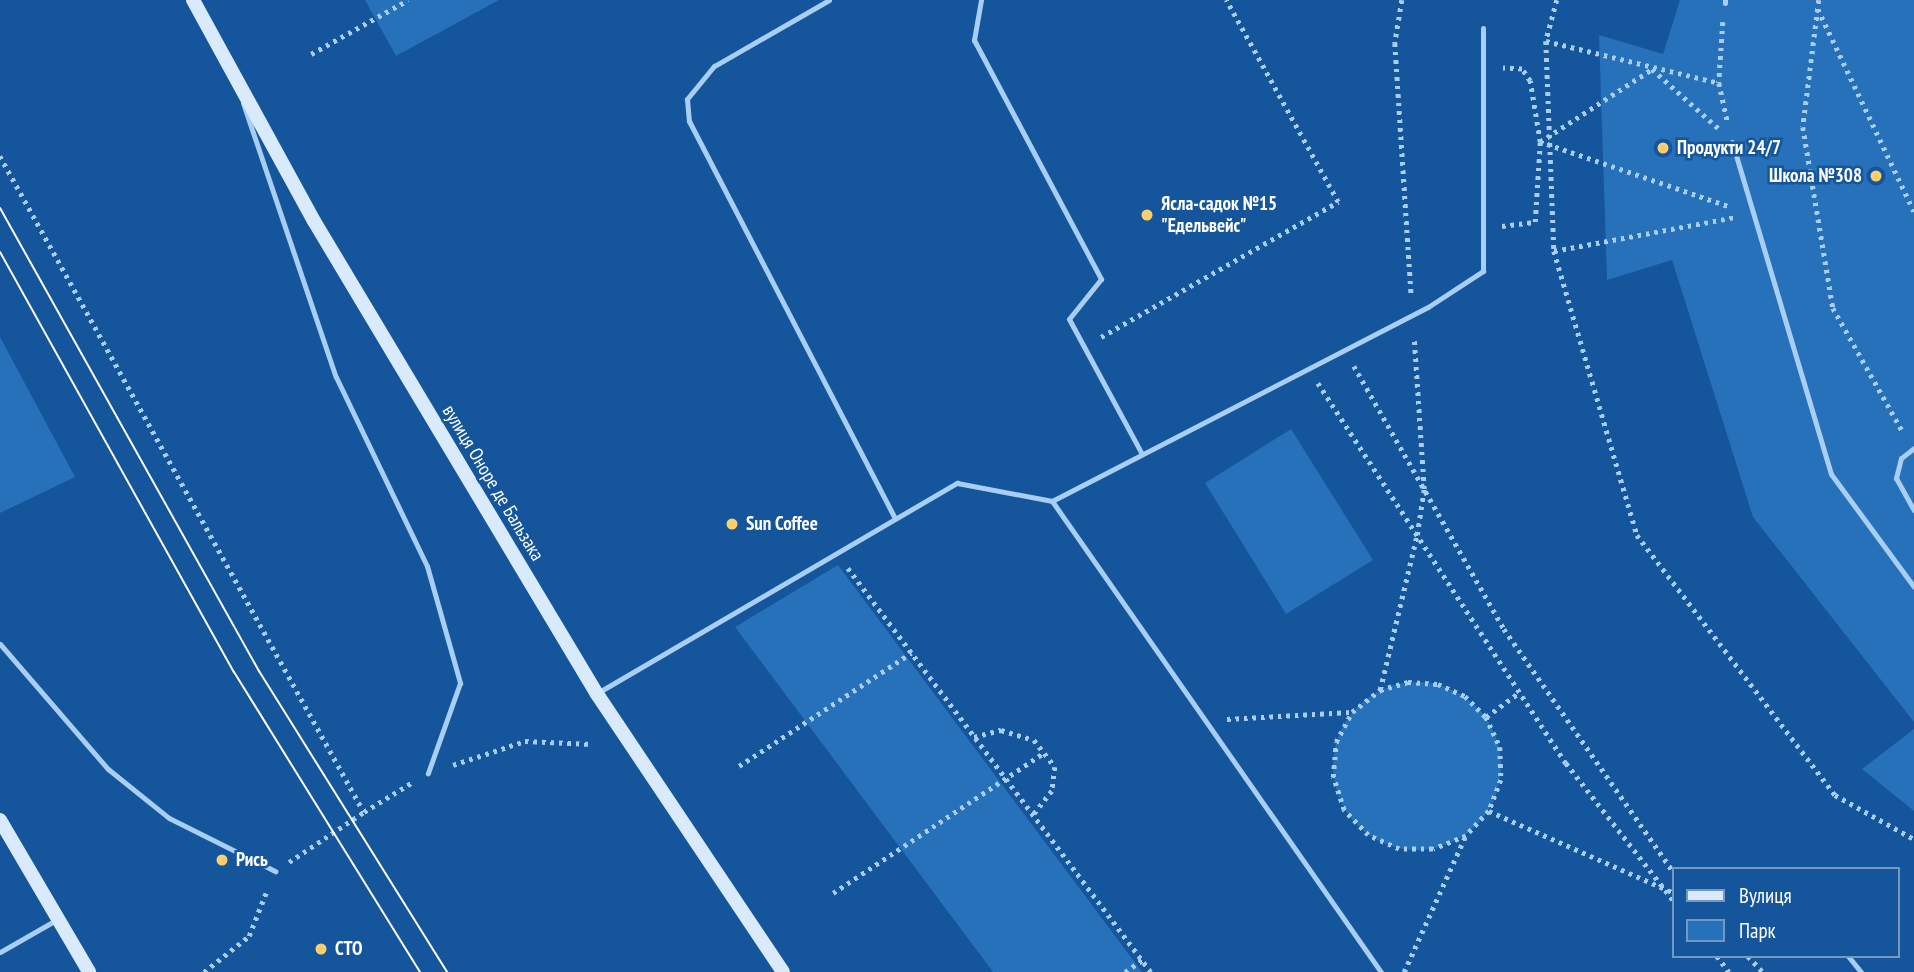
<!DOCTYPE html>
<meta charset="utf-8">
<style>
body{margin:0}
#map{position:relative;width:1914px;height:972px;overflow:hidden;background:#14559c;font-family:"PT Sans Narrow",sans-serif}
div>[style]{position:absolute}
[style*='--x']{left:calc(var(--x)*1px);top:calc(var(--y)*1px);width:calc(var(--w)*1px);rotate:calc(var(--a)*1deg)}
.green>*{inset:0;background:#2770ba}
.round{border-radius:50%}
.path>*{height:4.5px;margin-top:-2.25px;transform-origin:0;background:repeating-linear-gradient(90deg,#a9cef4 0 3.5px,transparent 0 8.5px)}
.lane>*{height:5px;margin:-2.5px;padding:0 2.5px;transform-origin:2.5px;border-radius:2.5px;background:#a9cef4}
.secondary>*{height:14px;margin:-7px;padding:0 7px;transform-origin:7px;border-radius:7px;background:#d9eafd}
.tram>*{height:2px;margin:-1px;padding:0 1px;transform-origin:1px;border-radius:1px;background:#fff}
.dots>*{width:19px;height:19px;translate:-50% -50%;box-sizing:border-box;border:4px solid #14559c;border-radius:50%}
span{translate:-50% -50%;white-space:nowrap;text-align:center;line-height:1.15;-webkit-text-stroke:5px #14559c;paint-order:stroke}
.poi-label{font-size:19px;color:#fff;font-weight:700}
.left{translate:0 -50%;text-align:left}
.right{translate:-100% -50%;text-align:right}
.street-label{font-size:19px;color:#fff}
.legend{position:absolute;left:1672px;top:867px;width:228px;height:91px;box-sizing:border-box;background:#14559c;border:2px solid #7299c4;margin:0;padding:9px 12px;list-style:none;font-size:21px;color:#fff}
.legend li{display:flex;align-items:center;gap:14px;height:35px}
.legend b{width:35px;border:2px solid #7299c4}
</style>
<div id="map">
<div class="green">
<i style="clip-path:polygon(365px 0,499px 0,396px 56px)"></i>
<i style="clip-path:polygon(1680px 0,1914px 0,1914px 722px,1753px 517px,1672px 260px,1607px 280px,1599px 35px,1663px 54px)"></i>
<i style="clip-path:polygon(0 337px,75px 477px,0 513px)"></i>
<i style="clip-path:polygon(1291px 429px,1373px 560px,1286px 614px,1205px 483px)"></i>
<i style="clip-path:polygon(838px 565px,1142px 972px,993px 972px,735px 627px)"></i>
<i class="round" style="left:1333px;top:682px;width:168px;height:168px"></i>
<i style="clip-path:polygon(1914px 729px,1914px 811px,1862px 769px)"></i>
</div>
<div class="path">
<i style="--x:1402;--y:0;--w:44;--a:99.2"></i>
<i style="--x:1395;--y:43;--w:251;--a:86.3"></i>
<i style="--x:1557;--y:0;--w:42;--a:105"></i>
<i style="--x:1546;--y:41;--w:210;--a:87.8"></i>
<i style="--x:1554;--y:251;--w:296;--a:73.7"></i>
<i style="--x:1637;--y:535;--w:327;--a:52.7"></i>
<i style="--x:1835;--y:795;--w:90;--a:29.1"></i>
<i style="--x:1819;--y:0;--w:128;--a:97.2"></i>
<i style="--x:1803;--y:127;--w:183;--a:80.6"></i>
<i style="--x:1833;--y:308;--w:142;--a:60.6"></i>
<i style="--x:1818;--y:9;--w:224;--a:64.6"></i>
<i style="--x:1723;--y:22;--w:61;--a:93.8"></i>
<i style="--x:1719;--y:83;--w:42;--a:77.6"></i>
<i style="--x:1546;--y:41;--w:178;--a:13.6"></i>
<i style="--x:311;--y:54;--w:111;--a:-29.1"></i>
<i style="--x:1540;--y:142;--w:134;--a:-33.1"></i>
<i style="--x:1652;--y:69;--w:90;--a:41.8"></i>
<i style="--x:1547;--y:144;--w:194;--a:18.9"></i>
<i style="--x:0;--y:156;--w:750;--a:60.98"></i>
<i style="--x:364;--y:812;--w:57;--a:-31.5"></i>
<i style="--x:1502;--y:226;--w:33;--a:-7"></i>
<i style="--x:1535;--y:222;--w:80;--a:-86.4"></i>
<i style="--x:1540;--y:142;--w:62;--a:-99.3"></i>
<i style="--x:1530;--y:81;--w:14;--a:-124"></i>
<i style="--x:1522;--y:69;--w:19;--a:-177"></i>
<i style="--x:1554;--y:251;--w:184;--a:-10.6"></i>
<i style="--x:1101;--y:337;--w:273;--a:-29.7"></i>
<i style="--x:1338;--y:202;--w:231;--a:-119"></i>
<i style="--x:1354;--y:366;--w:303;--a:60.3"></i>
<i style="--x:1504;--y:629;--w:297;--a:55.1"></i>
<i style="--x:1318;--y:383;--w:454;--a:56.9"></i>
<i style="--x:1566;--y:763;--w:175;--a:52"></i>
<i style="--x:848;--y:568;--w:505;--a:53.13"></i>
<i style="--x:1380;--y:690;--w:29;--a:-16"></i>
<i style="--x:1408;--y:682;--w:30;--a:4"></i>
<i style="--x:1438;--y:684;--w:30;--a:24"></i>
<i style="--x:1465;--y:696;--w:30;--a:45"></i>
<i style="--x:1486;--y:717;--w:33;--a:65"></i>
<i style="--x:1500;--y:747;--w:33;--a:88"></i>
<i style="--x:1501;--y:780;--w:33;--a:111"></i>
<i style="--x:1489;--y:811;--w:34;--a:133"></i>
<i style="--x:1466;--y:836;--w:35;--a:158"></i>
<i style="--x:1433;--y:849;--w:34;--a:180"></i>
<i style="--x:1399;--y:849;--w:34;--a:-156"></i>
<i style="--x:1368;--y:835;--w:35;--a:-134"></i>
<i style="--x:1344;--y:810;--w:35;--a:-108"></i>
<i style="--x:1333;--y:777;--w:35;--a:-85"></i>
<i style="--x:1336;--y:742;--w:34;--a:-62"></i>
<i style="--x:1352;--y:712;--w:36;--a:-38"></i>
<i style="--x:1380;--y:690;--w:159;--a:-76.6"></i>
<i style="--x:1417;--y:535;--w:47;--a:-81.3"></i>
<i style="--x:1424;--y:489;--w:152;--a:-93.8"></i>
<i style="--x:1486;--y:717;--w:42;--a:-36.3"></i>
<i style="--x:1227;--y:719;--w:124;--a:-3.2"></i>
<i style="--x:974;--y:737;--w:28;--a:-15"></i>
<i style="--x:1001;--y:730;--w:34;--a:17"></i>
<i style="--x:1034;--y:740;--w:34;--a:52"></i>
<i style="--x:1055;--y:767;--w:24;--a:97"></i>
<i style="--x:1052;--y:791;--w:31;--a:128"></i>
<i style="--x:453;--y:765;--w:76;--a:-18.4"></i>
<i style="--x:525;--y:741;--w:66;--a:2.6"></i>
<i style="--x:739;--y:766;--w:206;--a:-33.3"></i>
<i style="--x:1489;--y:811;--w:202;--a:23.9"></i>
<i style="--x:289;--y:862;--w:90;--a:-33.7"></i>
<i style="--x:833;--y:893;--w:253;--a:-33.6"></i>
<i style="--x:1717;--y:956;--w:20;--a:53"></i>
<i style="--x:1748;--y:956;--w:22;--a:47"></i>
<i style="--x:204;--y:972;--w:58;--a:-38.7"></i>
<i style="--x:249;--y:936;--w:49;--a:-68.6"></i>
<i style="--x:1125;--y:972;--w:21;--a:-35"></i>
<i style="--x:1404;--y:972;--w:148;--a:-65.7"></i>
</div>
<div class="lane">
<i style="--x:829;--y:0;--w:133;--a:150.1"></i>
<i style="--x:714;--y:66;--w:43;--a:129.3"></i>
<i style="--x:687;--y:99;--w:22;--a:85"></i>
<i style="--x:689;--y:121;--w:448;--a:62.6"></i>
<i style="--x:981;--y:0;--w:41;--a:99.9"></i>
<i style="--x:974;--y:40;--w:271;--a:62"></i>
<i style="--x:1101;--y:279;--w:51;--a:128.7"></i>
<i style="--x:1069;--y:319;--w:153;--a:61.6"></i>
<i style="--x:1725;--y:3;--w:3;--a:-90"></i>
<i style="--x:243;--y:103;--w:289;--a:71.3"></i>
<i style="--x:336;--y:377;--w:210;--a:64.3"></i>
<i style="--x:427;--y:566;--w:122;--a:74.2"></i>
<i style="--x:460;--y:683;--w:96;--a:109.6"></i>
<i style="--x:1732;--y:142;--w:346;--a:73.4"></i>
<i style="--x:1831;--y:474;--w:140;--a:53.7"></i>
<i style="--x:1914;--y:448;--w:16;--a:142"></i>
<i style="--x:1901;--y:458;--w:21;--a:104"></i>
<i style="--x:1896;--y:478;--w:37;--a:61"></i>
<i style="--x:1052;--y:501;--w:575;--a:55.07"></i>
<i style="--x:0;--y:644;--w:165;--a:49.2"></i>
<i style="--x:108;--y:769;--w:78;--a:38.8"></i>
<i style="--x:169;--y:818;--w:119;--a:26.6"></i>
<i style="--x:599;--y:692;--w:415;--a:-30.3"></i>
<i style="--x:957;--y:483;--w:97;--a:10.7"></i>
<i style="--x:1052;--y:501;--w:423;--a:-27.3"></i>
<i style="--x:1428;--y:307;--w:66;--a:-33.2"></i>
<i style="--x:1483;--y:271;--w:243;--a:-90"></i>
<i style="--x:0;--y:952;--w:64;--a:-29.7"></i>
<i style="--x:1848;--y:956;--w:21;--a:51"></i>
</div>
<div class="secondary">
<i style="--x:193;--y:0;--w:252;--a:61.3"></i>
<i style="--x:314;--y:221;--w:551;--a:59.11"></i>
<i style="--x:597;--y:694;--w:334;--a:56.2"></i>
<i style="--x:0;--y:820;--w:176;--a:59.6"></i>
</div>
<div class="tram">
<i style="--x:0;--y:208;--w:531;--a:60.78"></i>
<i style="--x:259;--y:671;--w:355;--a:58"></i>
<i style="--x:0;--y:252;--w:481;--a:60.9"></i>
<i style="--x:234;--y:672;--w:353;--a:58.2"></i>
</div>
<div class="dots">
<i style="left:1663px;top:148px;background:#ffce6c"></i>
<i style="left:1876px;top:176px;background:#ffce6c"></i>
<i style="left:1147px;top:215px;background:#ffce6c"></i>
<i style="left:732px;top:524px;background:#ffce6c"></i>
<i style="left:222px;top:860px;background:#ffce6c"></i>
<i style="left:321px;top:949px;background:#ffce6c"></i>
</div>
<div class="poi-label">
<span class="left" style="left:1677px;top:148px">Продукти 24/7</span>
<span class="right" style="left:1862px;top:176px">Школа №308</span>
<span class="left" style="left:1161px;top:215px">Ясла-садок №15<br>"Едельвейс"</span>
<span class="left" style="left:746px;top:524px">Sun Coffee</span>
<span class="left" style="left:236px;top:860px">Рись</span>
<span class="left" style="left:335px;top:949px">СТО</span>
</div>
<div class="street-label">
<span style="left:493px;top:483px;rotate:59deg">вулиця Оноре де Бальзака</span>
</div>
<ul class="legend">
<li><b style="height:9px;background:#d9eafd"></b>Вулиця</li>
<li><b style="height:19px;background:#2770ba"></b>Парк</li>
</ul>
</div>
